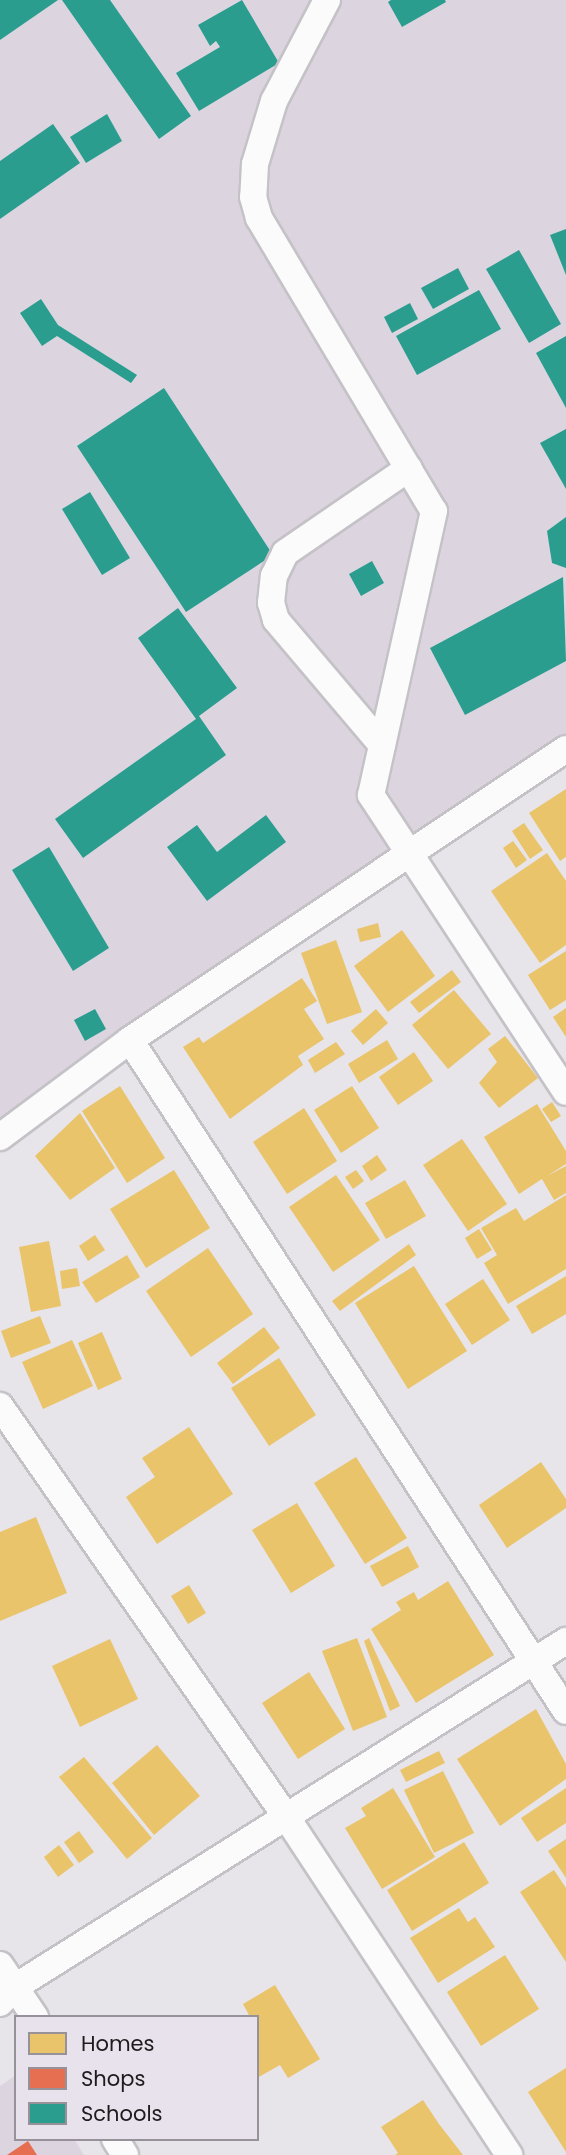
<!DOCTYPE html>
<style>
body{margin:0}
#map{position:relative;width:566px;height:2155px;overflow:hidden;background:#e7e4ea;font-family:Poppins,sans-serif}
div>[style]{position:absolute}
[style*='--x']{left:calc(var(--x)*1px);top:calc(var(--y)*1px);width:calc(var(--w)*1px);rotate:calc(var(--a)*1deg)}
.built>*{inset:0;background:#dcd5e0}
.homes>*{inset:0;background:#e9c46a}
.shops>*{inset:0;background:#e76f51}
.schools>*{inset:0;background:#2a9d8f}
.roads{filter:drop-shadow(2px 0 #c5c2c7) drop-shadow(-2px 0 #c5c2c7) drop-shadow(0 2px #c5c2c7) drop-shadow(0 -2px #c5c2c7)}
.street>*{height:26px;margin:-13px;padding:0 13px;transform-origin:13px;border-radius:13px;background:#fbfbfc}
span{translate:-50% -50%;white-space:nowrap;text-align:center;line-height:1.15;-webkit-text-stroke:7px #e8e2ec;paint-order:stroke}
.legend{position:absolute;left:14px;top:2015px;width:245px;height:126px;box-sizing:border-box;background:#e8e2ec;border:2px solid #97929a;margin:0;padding:9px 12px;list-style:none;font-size:21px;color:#1d1b1e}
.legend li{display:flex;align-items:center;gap:14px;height:35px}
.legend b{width:35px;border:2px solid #97929a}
</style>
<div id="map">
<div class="built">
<i style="clip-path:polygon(0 0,566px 0,566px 767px,0 1146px)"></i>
<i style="clip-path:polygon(16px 2075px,16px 2139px,74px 2139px,84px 2155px,0 2155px,0 2086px)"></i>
</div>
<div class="homes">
<i style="clip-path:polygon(566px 789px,566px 857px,560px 861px,529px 813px)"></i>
<i style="clip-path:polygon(524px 823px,543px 850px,530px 859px,512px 831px)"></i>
<i style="clip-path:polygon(513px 841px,527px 860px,516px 868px,503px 848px)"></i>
<i style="clip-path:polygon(547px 853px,566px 881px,566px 945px,540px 963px,491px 891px)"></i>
<i style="clip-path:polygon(378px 923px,381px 937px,360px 942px,357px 929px)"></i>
<i style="clip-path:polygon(402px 930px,435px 976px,388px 1012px,354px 966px)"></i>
<i style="clip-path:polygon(336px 940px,362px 1012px,327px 1024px,301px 953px)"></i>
<i style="clip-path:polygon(566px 951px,566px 1000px,550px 1010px,528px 975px)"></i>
<i style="clip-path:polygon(452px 970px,461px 982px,419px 1013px,410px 1002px)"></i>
<i style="clip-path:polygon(302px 978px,317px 1001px,304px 1009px,324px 1039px,298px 1056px,303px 1065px,230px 1119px,183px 1047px,199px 1037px,203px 1043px)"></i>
<i style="clip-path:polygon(454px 990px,491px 1034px,448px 1069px,412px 1025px)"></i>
<i style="clip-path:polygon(566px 1008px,566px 1037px,553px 1017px)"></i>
<i style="clip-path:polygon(376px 1009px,388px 1023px,363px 1045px,351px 1031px)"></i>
<i style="clip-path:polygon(505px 1036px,538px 1078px,499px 1108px,479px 1083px,497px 1062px,488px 1049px)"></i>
<i style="clip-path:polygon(387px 1040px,398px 1059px,359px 1083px,348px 1064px)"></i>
<i style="clip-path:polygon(336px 1042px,345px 1054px,315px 1073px,308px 1060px)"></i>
<i style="clip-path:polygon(414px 1052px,433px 1081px,398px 1105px,379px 1077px)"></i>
<i style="clip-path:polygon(120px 1086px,165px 1158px,127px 1183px,82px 1111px)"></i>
<i style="clip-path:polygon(352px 1086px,379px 1128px,341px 1153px,314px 1110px)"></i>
<i style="clip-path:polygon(552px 1102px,561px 1116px,551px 1122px,542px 1109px)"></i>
<i style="clip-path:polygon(537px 1104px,566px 1151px,566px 1164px,547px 1176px,566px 1166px,566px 1193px,554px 1200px,542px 1179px,519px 1194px,484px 1137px)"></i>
<i style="clip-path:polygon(304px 1108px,337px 1161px,287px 1194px,253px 1142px)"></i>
<i style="clip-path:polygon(80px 1113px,115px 1168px,70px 1200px,35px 1156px)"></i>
<i style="clip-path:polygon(462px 1139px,507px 1204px,468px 1231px,423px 1165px)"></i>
<i style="clip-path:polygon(377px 1155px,387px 1170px,371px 1181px,362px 1166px)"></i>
<i style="clip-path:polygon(174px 1170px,210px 1228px,146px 1268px,110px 1209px)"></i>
<i style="clip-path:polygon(356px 1170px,364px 1181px,353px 1189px,345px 1177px)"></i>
<i style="clip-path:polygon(336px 1175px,380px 1240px,333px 1272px,289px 1207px)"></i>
<i style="clip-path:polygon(405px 1180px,426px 1216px,386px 1239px,365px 1203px)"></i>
<i style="clip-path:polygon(566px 1195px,566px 1269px,508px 1304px,484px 1263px,497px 1255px,481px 1228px,516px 1208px,524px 1221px)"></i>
<i style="clip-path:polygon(479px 1229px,492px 1250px,477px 1259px,465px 1238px)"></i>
<i style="clip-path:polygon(95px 1235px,105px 1250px,88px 1261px,79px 1246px)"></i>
<i style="clip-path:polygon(49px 1241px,61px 1306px,31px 1312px,19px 1247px)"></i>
<i style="clip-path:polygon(409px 1244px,416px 1255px,340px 1311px,332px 1301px)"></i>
<i style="clip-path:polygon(208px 1248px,253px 1314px,191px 1357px,146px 1291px)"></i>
<i style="clip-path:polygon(127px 1255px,140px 1277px,96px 1303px,82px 1282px)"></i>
<i style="clip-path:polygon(414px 1266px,467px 1351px,408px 1389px,355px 1303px)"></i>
<i style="clip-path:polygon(77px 1268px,80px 1286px,62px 1289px,60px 1271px)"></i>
<i style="clip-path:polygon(566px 1276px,566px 1314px,532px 1334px,516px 1306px)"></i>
<i style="clip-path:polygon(483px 1279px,510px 1320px,472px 1345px,445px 1304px)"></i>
<i style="clip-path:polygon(40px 1316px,51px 1343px,11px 1358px,1px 1331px)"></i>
<i style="clip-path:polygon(264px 1327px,280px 1348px,233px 1384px,217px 1363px)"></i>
<i style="clip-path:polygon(102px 1332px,122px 1379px,98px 1390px,78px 1343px)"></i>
<i style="clip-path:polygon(72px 1340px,93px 1386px,43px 1409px,22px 1362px)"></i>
<i style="clip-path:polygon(279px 1358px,316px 1415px,269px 1446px,231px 1388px)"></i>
<i style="clip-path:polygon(189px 1427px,233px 1494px,157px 1544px,126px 1497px,155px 1477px,142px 1458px)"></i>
<i style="clip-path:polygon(356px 1457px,407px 1538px,365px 1564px,314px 1483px)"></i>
<i style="clip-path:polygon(541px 1462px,566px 1499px,566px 1508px,507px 1548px,479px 1505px)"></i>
<i style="clip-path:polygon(297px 1503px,335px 1566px,291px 1593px,252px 1530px)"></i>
<i style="clip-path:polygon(36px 1517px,67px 1593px,0 1621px,0 1532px)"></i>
<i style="clip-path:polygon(408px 1546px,419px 1567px,382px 1587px,370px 1566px)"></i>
<i style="clip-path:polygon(448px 1581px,494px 1655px,416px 1703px,371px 1629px,401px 1610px,396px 1602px,414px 1592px,418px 1600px)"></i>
<i style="clip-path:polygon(189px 1585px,206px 1613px,188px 1624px,171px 1596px)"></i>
<i style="clip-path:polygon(357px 1638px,387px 1717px,353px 1731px,322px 1651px)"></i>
<i style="clip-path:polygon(369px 1638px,400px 1706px,390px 1711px,364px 1641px)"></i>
<i style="clip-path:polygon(110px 1639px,138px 1699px,80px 1727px,52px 1666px)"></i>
<i style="clip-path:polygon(309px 1672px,345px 1729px,298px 1759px,262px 1703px)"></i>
<i style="clip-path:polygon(536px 1709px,566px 1764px,566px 1779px,500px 1826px,457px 1759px)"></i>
<i style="clip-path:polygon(157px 1745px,200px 1796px,154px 1835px,112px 1783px)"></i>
<i style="clip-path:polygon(439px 1751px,445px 1763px,406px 1782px,400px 1770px)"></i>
<i style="clip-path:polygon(84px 1757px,152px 1838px,127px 1859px,59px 1777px)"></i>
<i style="clip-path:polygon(443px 1771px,474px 1833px,434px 1853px,404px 1790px)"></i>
<i style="clip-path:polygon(393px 1788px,435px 1857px,382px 1889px,345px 1828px,366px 1816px,361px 1808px)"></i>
<i style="clip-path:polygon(566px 1788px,566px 1823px,537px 1842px,521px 1818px)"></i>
<i style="clip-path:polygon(79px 1831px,94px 1852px,79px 1863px,64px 1842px)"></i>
<i style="clip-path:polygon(566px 1839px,566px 1878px,548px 1851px)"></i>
<i style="clip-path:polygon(464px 1842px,489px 1883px,412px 1931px,387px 1890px)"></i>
<i style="clip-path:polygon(59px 1845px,74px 1865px,58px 1877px,44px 1857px)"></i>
<i style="clip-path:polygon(554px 1870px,566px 1888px,566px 1962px,520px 1892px)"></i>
<i style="clip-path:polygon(459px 1908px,468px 1922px,475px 1917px,495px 1947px,438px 1983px,410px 1938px)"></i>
<i style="clip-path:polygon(505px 1955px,539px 2009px,481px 2046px,447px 1992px)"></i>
<i style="clip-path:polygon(275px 1985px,320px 2059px,288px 2078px,280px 2065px,257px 2078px,257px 2017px,250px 2017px,243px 2004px)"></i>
<i style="clip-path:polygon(566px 2068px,566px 2152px,528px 2092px)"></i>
<i style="clip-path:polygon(423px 2100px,439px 2124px,463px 2155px,395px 2155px,398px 2153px,381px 2127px)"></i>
</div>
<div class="shops">
<i style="clip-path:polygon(28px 2141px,37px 2155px,7px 2155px)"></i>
</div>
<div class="schools">
<i style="clip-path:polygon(0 0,58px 0,0 40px)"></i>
<i style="clip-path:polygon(62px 0,110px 0,191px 116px,159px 139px)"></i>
<i style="clip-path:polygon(242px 0,279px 63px,199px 111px,176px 73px,220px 47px,216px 41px,210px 46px,198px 25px)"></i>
<i style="clip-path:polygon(391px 0,445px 0,446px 2px,402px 27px,388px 2px)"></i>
<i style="clip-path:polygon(107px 114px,122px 141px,86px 163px,70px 137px)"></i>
<i style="clip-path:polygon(53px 124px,80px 163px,0 219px,0 161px)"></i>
<i style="clip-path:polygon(566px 229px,566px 275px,550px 235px)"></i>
<i style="clip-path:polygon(519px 250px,561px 324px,529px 343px,486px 269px)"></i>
<i style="clip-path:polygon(458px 268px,469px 289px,433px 309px,421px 288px)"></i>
<i style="clip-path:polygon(479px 290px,501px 329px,417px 375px,396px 336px)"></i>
<i style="clip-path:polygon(41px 299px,58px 325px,137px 375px,131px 383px,57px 336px,42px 346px,20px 313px)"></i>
<i style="clip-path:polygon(410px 303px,418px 319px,392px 333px,384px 317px)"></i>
<i style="clip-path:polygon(566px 336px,566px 408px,536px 353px)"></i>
<i style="clip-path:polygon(164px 388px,273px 555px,186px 612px,77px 446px)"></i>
<i style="clip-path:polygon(566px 429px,566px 489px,540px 443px)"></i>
<i style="clip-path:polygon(90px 492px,130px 558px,102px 575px,62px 509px)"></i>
<i style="clip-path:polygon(566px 517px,566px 568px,552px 563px,547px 531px)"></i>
<i style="clip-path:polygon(372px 561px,384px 583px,361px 596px,349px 574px)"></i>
<i style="clip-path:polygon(563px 577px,566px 661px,465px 715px,430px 648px)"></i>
<i style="clip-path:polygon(178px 608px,237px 688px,199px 716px,226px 755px,83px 858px,55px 819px,196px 719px,138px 638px)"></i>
<i style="clip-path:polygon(266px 815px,286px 842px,207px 901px,167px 847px,197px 825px,217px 852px)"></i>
<i style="clip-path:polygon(49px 847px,109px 948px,73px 971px,12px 870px)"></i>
<i style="clip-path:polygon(95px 1009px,106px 1029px,85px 1041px,74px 1020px)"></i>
</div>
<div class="roads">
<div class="street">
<i style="--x:327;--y:0;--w:114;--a:117.7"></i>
<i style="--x:274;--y:101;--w:66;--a:106.8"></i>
<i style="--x:255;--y:164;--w:33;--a:93"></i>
<i style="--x:253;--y:197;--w:22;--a:74"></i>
<i style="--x:259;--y:218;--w:341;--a:59.2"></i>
<i style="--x:434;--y:511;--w:291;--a:102.5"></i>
<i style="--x:371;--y:795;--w:355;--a:56.7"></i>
<i style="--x:382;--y:745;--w:164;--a:-130.3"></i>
<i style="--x:276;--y:620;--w:18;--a:-106"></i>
<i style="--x:271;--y:603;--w:27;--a:-84"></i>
<i style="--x:274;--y:576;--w:25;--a:-64"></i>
<i style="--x:285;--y:553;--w:150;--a:-34.4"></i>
<i style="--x:130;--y:1040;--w:800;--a:56.99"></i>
<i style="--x:0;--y:1137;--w:162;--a:-36.7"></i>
<i style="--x:130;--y:1040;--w:524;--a:-33.72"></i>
<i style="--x:0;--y:1406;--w:502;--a:55.14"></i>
<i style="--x:287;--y:1818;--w:404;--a:56.6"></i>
<i style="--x:0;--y:1965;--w:63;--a:56.1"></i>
<i style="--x:0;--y:2003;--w:22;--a:-47"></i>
<i style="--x:15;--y:1987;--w:651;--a:-32.13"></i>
<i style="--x:115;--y:2139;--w:19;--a:58"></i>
</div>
</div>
<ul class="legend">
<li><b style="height:19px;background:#e9c46a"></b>Homes</li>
<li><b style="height:19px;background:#e76f51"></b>Shops</li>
<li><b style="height:19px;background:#2a9d8f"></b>Schools</li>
</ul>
</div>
